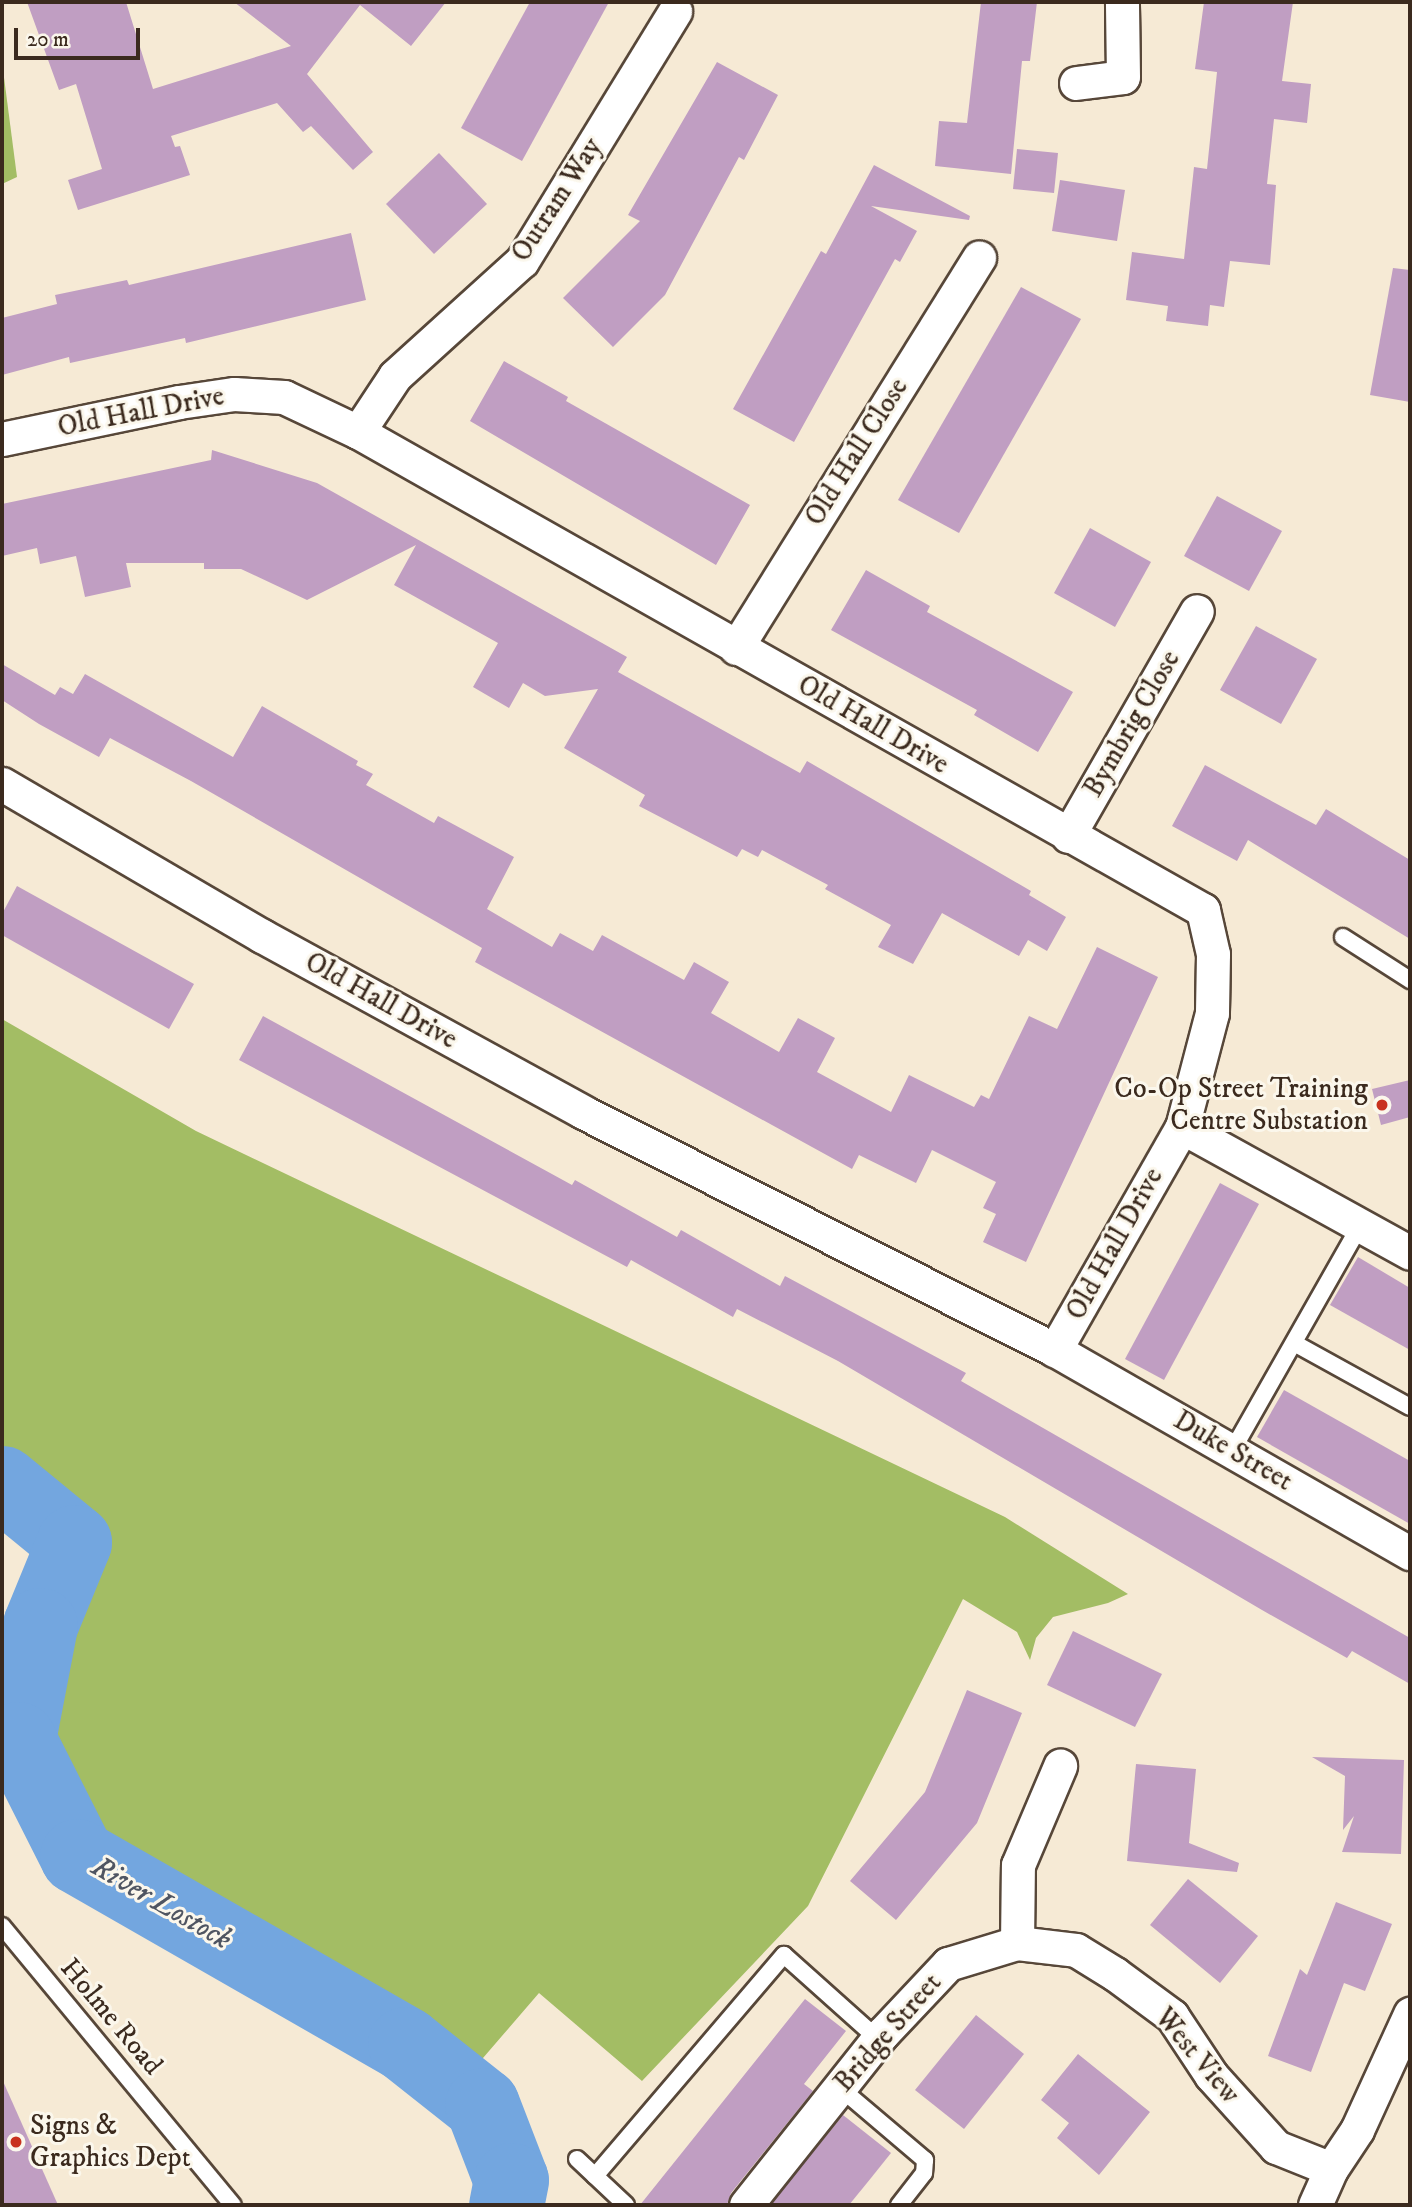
<!DOCTYPE html>
<style>
body{margin:0}
#map{position:relative;width:1412px;height:2207px;overflow:hidden;background:#f6ead5;font-family:"IM FELL DW Pica",serif}
div>[style]{position:absolute}
[style*='--x']{left:calc(var(--x)*1px);top:calc(var(--y)*1px);width:calc(var(--w)*1px);rotate:calc(var(--a)*1deg)}
.green>*{inset:0;background:#a3bd64}
.river>*{height:75px;margin:-37.5px;padding:0 37.5px;transform-origin:37.5px;border-radius:37.5px;background:#73a6df}
.building>*{inset:0;background:#c09ec2}
.roads{filter:drop-shadow(2px 0 #574739) drop-shadow(-2px 0 #574739) drop-shadow(0 2px #574739) drop-shadow(0 -2px #574739)}
.lane>*{height:16px;margin:-8px;padding:0 8px;transform-origin:8px;border-radius:8px;background:#fff}
.street>*{height:33px;margin:-16.5px;padding:0 16.5px;transform-origin:16.5px;border-radius:16.5px;background:#fff}
.dots>*{width:19px;height:19px;translate:-50% -50%;box-sizing:border-box;border:4px solid #fbf7ec;border-radius:50%}
span{translate:-50% -50%;white-space:nowrap;text-align:center;line-height:1.15;-webkit-text-stroke:6px #fbf7ec;paint-order:stroke}
.street-label{font-size:28px;color:#3b2a1e}
.poi-label{font-size:28px;color:#3b2a1e}
.right{translate:-100% -50%;text-align:right}
.left{translate:0 -50%;text-align:left}
.water-label{font-size:30px;color:#4f5562;font-style:italic}
.frame{position:absolute;inset:0;border:4px solid #3b2a1e;pointer-events:none}
.scale{position:absolute;left:14px;top:28px;width:126px;height:32px;box-sizing:border-box;border:4px solid #3b2a1e;border-top:0;padding-left:9px;font-size:21px;line-height:24px;white-space:nowrap;color:#3b2a1e;-webkit-text-stroke:5px #fbf7ec;paint-order:stroke}
</style>
<div id="map">
<div class="green">
<i style="clip-path:polygon(2px 62px,17px 177px,2px 184px)"></i>
<i style="clip-path:polygon(2px 1019px,196px 1131px,1005px 1517px,1128px 1594px,1108px 1603px,1053px 1617px,1036px 1638px,1030px 1660px,1017px 1632px,963px 1599px,808px 1906px,642px 2081px,539px 1993px,458px 2087px,405px 2044px,77px 1856px,18px 1739px,74px 1542px,2px 1483px)"></i>
</div>
<div class="river">
<i style="--x:2;--y:1483;--w:93;--a:39.3"></i>
<i style="--x:74;--y:1542;--w:90;--a:112.3"></i>
<i style="--x:40;--y:1625;--w:116;--a:100.9"></i>
<i style="--x:18;--y:1739;--w:131;--a:63.2"></i>
<i style="--x:77;--y:1856;--w:378;--a:29.8"></i>
<i style="--x:405;--y:2044;--w:98;--a:38.4"></i>
<i style="--x:482;--y:2105;--w:80;--a:68.9"></i>
<i style="--x:511;--y:2180;--w:25;--a:101"></i>
</div>
<div class="building">
<i style="clip-path:polygon(27px 2px,126px 2px,153px 89px,291px 46px,234px 2px,446px 2px,411px 46px,360px 5px,307px 74px,373px 152px,353px 170px,311px 126px,303px 132px,277px 103px,171px 136px,175px 147px,180px 146px,190px 175px,78px 210px,68px 180px,102px 169px,76px 84px,59px 90px)"></i>
<i style="clip-path:polygon(530px 2px,609px 2px,522px 161px,461px 128px)"></i>
<i style="clip-path:polygon(981px 2px,1037px 2px,1030px 61px,1022px 61px,1011px 174px,935px 166px,939px 121px,967px 123px)"></i>
<i style="clip-path:polygon(1204px 2px,1293px 2px,1282px 81px,1311px 84px,1307px 123px,1274px 119px,1267px 184px,1276px 185px,1270px 265px,1230px 261px,1224px 307px,1210px 305px,1208px 326px,1166px 321px,1168px 306px,1126px 300px,1132px 252px,1184px 259px,1194px 167px,1207px 169px,1217px 72px,1195px 69px)"></i>
<i style="clip-path:polygon(717px 62px,778px 95px,744px 160px,739px 157px,665px 295px,613px 347px,563px 298px,640px 221px,628px 215px)"></i>
<i style="clip-path:polygon(1017px 149px,1058px 153px,1054px 193px,1013px 189px)"></i>
<i style="clip-path:polygon(439px 153px,487px 204px,434px 254px,386px 204px)"></i>
<i style="clip-path:polygon(874px 165px,970px 216px,969px 220px,871px 206px,917px 231px,900px 262px,895px 259px,794px 442px,733px 409px,821px 251px,826px 254px)"></i>
<i style="clip-path:polygon(1060px 180px,1125px 190px,1117px 241px,1052px 231px)"></i>
<i style="clip-path:polygon(351px 233px,366px 300px,186px 343px,185px 338px,70px 363px,69px 357px,2px 375px,2px 318px,57px 304px,55px 295px,127px 280px,129px 285px)"></i>
<i style="clip-path:polygon(1393px 268px,1410px 270px,1410px 402px,1370px 395px)"></i>
<i style="clip-path:polygon(1021px 287px,1081px 319px,959px 533px,898px 500px)"></i>
<i style="clip-path:polygon(504px 361px,568px 397px,566px 401px,750px 505px,716px 565px,470px 421px)"></i>
<i style="clip-path:polygon(212px 450px,317px 483px,627px 657px,618px 672px,800px 773px,807px 761px,1031px 891px,1029px 895px,1066px 917px,1047px 951px,1028px 940px,1019px 956px,942px 913px,913px 964px,878px 947px,891px 925px,825px 889px,828px 885px,762px 850px,758px 857px,742px 849px,737px 857px,639px 806px,645px 795px,564px 748px,598px 689px,545px 696px,523px 683px,509px 708px,473px 687px,498px 643px,394px 585px,416px 545px,307px 600px,241px 569px,204px 569px,204px 563px,126px 563px,131px 587px,85px 597px,76px 556px,40px 564px,37px 548px,2px 556px,2px 504px,211px 460px)"></i>
<i style="clip-path:polygon(1217px 496px,1282px 531px,1249px 591px,1184px 556px)"></i>
<i style="clip-path:polygon(1090px 528px,1151px 562px,1115px 627px,1054px 593px)"></i>
<i style="clip-path:polygon(866px 570px,930px 606px,927px 612px,1073px 692px,1038px 752px,974px 715px,977px 710px,831px 630px)"></i>
<i style="clip-path:polygon(1256px 626px,1317px 659px,1281px 724px,1220px 690px)"></i>
<i style="clip-path:polygon(2px 664px,55px 695px,60px 687px,73px 694px,85px 674px,233px 757px,262px 706px,358px 761px,356px 765px,373px 774px,366px 785px,434px 823px,438px 816px,514px 857px,487px 909px,552px 947px,560px 933px,593px 951px,602px 935px,684px 980px,694px 962px,729px 982px,711px 1013px,779px 1052px,798px 1018px,835px 1038px,817px 1072px,891px 1112px,909px 1075px,974px 1107px,981px 1095px,989px 1099px,1029px 1016px,1057px 1029px,1097px 947px,1158px 977px,1026px 1262px,983px 1242px,996px 1214px,983px 1208px,996px 1182px,932px 1150px,916px 1183px,859px 1155px,852px 1169px,475px 962px,482px 948px,191px 781px,110px 738px,99px 757px,39px 724px,2px 700px)"></i>
<i style="clip-path:polygon(1205px 765px,1316px 825px,1326px 809px,1410px 860px,1410px 939px,1248px 840px,1237px 861px,1172px 826px)"></i>
<i style="clip-path:polygon(17px 886px,194px 984px,169px 1029px,2px 935px,2px 914px)"></i>
<i style="clip-path:polygon(263px 1016px,572px 1185px,575px 1180px,677px 1237px,681px 1230px,780px 1286px,785px 1276px,966px 1373px,961px 1381px,1410px 1638px,1410px 1684px,1352px 1651px,1347px 1658px,1262px 1610px,838px 1361px,737px 1309px,733px 1317px,631px 1260px,627px 1267px,239px 1060px)"></i>
<i style="clip-path:polygon(1410px 1080px,1410px 1117px,1381px 1125px,1372px 1089px)"></i>
<i style="clip-path:polygon(1220px 1183px,1259px 1204px,1164px 1380px,1125px 1359px)"></i>
<i style="clip-path:polygon(1358px 1257px,1410px 1288px,1410px 1350px,1330px 1305px)"></i>
<i style="clip-path:polygon(1284px 1390px,1410px 1461px,1410px 1524px,1257px 1437px)"></i>
<i style="clip-path:polygon(1073px 1631px,1162px 1674px,1135px 1727px,1047px 1685px)"></i>
<i style="clip-path:polygon(967px 1690px,1022px 1713px,977px 1823px,896px 1920px,850px 1881px,925px 1792px)"></i>
<i style="clip-path:polygon(1312px 1757px,1404px 1760px,1401px 1854px,1342px 1852px,1354px 1816px,1343px 1830px,1345px 1776px)"></i>
<i style="clip-path:polygon(1136px 1764px,1196px 1769px,1189px 1843px,1239px 1863px,1237px 1872px,1127px 1861px)"></i>
<i style="clip-path:polygon(1188px 1879px,1258px 1936px,1220px 1983px,1150px 1925px)"></i>
<i style="clip-path:polygon(1336px 1902px,1392px 1924px,1365px 1991px,1344px 1983px,1311px 2072px,1268px 2056px,1300px 1969px,1307px 1975px)"></i>
<i style="clip-path:polygon(805px 1999px,846px 2031px,804px 2084px,813px 2091px,731px 2193px,727px 2205px,640px 2205px)"></i>
<i style="clip-path:polygon(976px 2015px,1024px 2054px,964px 2129px,915px 2090px)"></i>
<i style="clip-path:polygon(1078px 2054px,1150px 2112px,1099px 2175px,1057px 2138px,1069px 2123px,1041px 2100px)"></i>
<i style="clip-path:polygon(2px 2079px,58px 2205px,2px 2205px)"></i>
<i style="clip-path:polygon(843px 2115px,891px 2153px,871px 2178px,849px 2205px,770px 2205px)"></i>
</div>
<div class="roads">
<div class="lane">
<i style="--x:1343;--y:937;--w:80;--a:32.7"></i>
<i style="--x:1294;--y:1343;--w:132;--a:28.9"></i>
<i style="--x:1232;--y:1451;--w:259;--a:-60.4"></i>
<i style="--x:2;--y:1926;--w:362;--a:50.4"></i>
<i style="--x:839;--y:2087;--w:113;--a:40.3"></i>
<i style="--x:925;--y:2160;--w:13;--a:94"></i>
<i style="--x:924;--y:2173;--w:41;--a:128"></i>
<i style="--x:577;--y:2159;--w:67;--a:43.2"></i>
<i style="--x:595;--y:2176;--w:291;--a:-49.5"></i>
<i style="--x:784;--y:1955;--w:126;--a:41.8"></i>
</div>
<div class="street">
<i style="--x:1076;--y:83;--w:47;--a:-7.3"></i>
<i style="--x:1123;--y:77;--w:75;--a:-90.8"></i>
<i style="--x:358;--y:432;--w:67;--a:-56.5"></i>
<i style="--x:395;--y:376;--w:171;--a:-42.2"></i>
<i style="--x:522;--y:261;--w:293;--a:-58.5"></i>
<i style="--x:2;--y:439;--w:181;--a:-11.8"></i>
<i style="--x:179;--y:402;--w:56;--a:-8.3"></i>
<i style="--x:234;--y:394;--w:50;--a:3.4"></i>
<i style="--x:284;--y:397;--w:82;--a:25.3"></i>
<i style="--x:358;--y:432;--w:971;--a:29.5"></i>
<i style="--x:1203;--y:910;--w:45;--a:77.2"></i>
<i style="--x:1213;--y:954;--w:59;--a:91"></i>
<i style="--x:1212;--y:1013;--w:118;--a:104.7"></i>
<i style="--x:1182;--y:1127;--w:257;--a:119.7"></i>
<i style="--x:736;--y:648;--w:460;--a:-58.1"></i>
<i style="--x:2;--y:784;--w:301;--a:30.3"></i>
<i style="--x:262;--y:936;--w:366;--a:28.7"></i>
<i style="--x:583;--y:1112;--w:529;--a:26.76"></i>
<i style="--x:1055;--y:1350;--w:409;--a:29.8"></i>
<i style="--x:1068;--y:836;--w:259;--a:-60.2"></i>
<i style="--x:1182;--y:1127;--w:260;--a:28.9"></i>
<i style="--x:1017;--y:1943;--w:78;--a:-89.3"></i>
<i style="--x:1018;--y:1865;--w:108;--a:-67"></i>
<i style="--x:746;--y:2205;--w:220;--a:-51.5"></i>
<i style="--x:883;--y:2033;--w:95;--a:-46.7"></i>
<i style="--x:948;--y:1964;--w:72;--a:-16.9"></i>
<i style="--x:1017;--y:1943;--w:59;--a:6.8"></i>
<i style="--x:1076;--y:1950;--w:46;--a:31.6"></i>
<i style="--x:1115;--y:1974;--w:71;--a:36.4"></i>
<i style="--x:1172;--y:2016;--w:71;--a:56.5"></i>
<i style="--x:1211;--y:2075;--w:97;--a:47.9"></i>
<i style="--x:1276;--y:2147;--w:59;--a:21.8"></i>
<i style="--x:1315;--y:2205;--w:39;--a:-66"></i>
<i style="--x:1331;--y:2169;--w:47;--a:-56.3"></i>
<i style="--x:1357;--y:2130;--w:128;--a:-65.4"></i>
</div>
</div>
<div class="dots">
<i style="left:1382px;top:1105px;background:#c8321e"></i>
<i style="left:16px;top:2142px;background:#c8321e"></i>
</div>
<div class="street-label">
<span style="left:557px;top:200px;rotate:-57deg">Outram Way</span>
<span style="left:141px;top:412px;rotate:-11deg">Old Hall Drive</span>
<span style="left:857px;top:452px;rotate:-58deg">Old Hall Close</span>
<span style="left:1132px;top:724px;rotate:-60deg">Bymbrig Close</span>
<span style="left:873px;top:725px;rotate:30deg">Old Hall Drive</span>
<span style="left:381px;top:1001px;rotate:29deg">Old Hall Drive</span>
<span style="left:1115px;top:1244px;rotate:-61deg">Old Hall Drive</span>
<span style="left:1233px;top:1451px;rotate:30deg">Duke Street</span>
<span style="left:111px;top:2017px;rotate:50deg">Holme Road</span>
<span style="left:888px;top:2033px;rotate:-49deg">Bridge Street</span>
<span style="left:1197px;top:2056px;rotate:50deg">West View</span>
</div>
<div class="poi-label">
<span class="right" style="left:1368px;top:1105px">Co-Op Street Training<br>Centre Substation</span>
<span class="left" style="left:30px;top:2142px">Signs &amp;<br>Graphics Dept</span>
</div>
<div class="water-label">
<span style="left:161px;top:1904px;rotate:30deg">River Lostock</span>
</div>
<div class="frame"></div>
<div class="scale">20 m</div>
</div>
